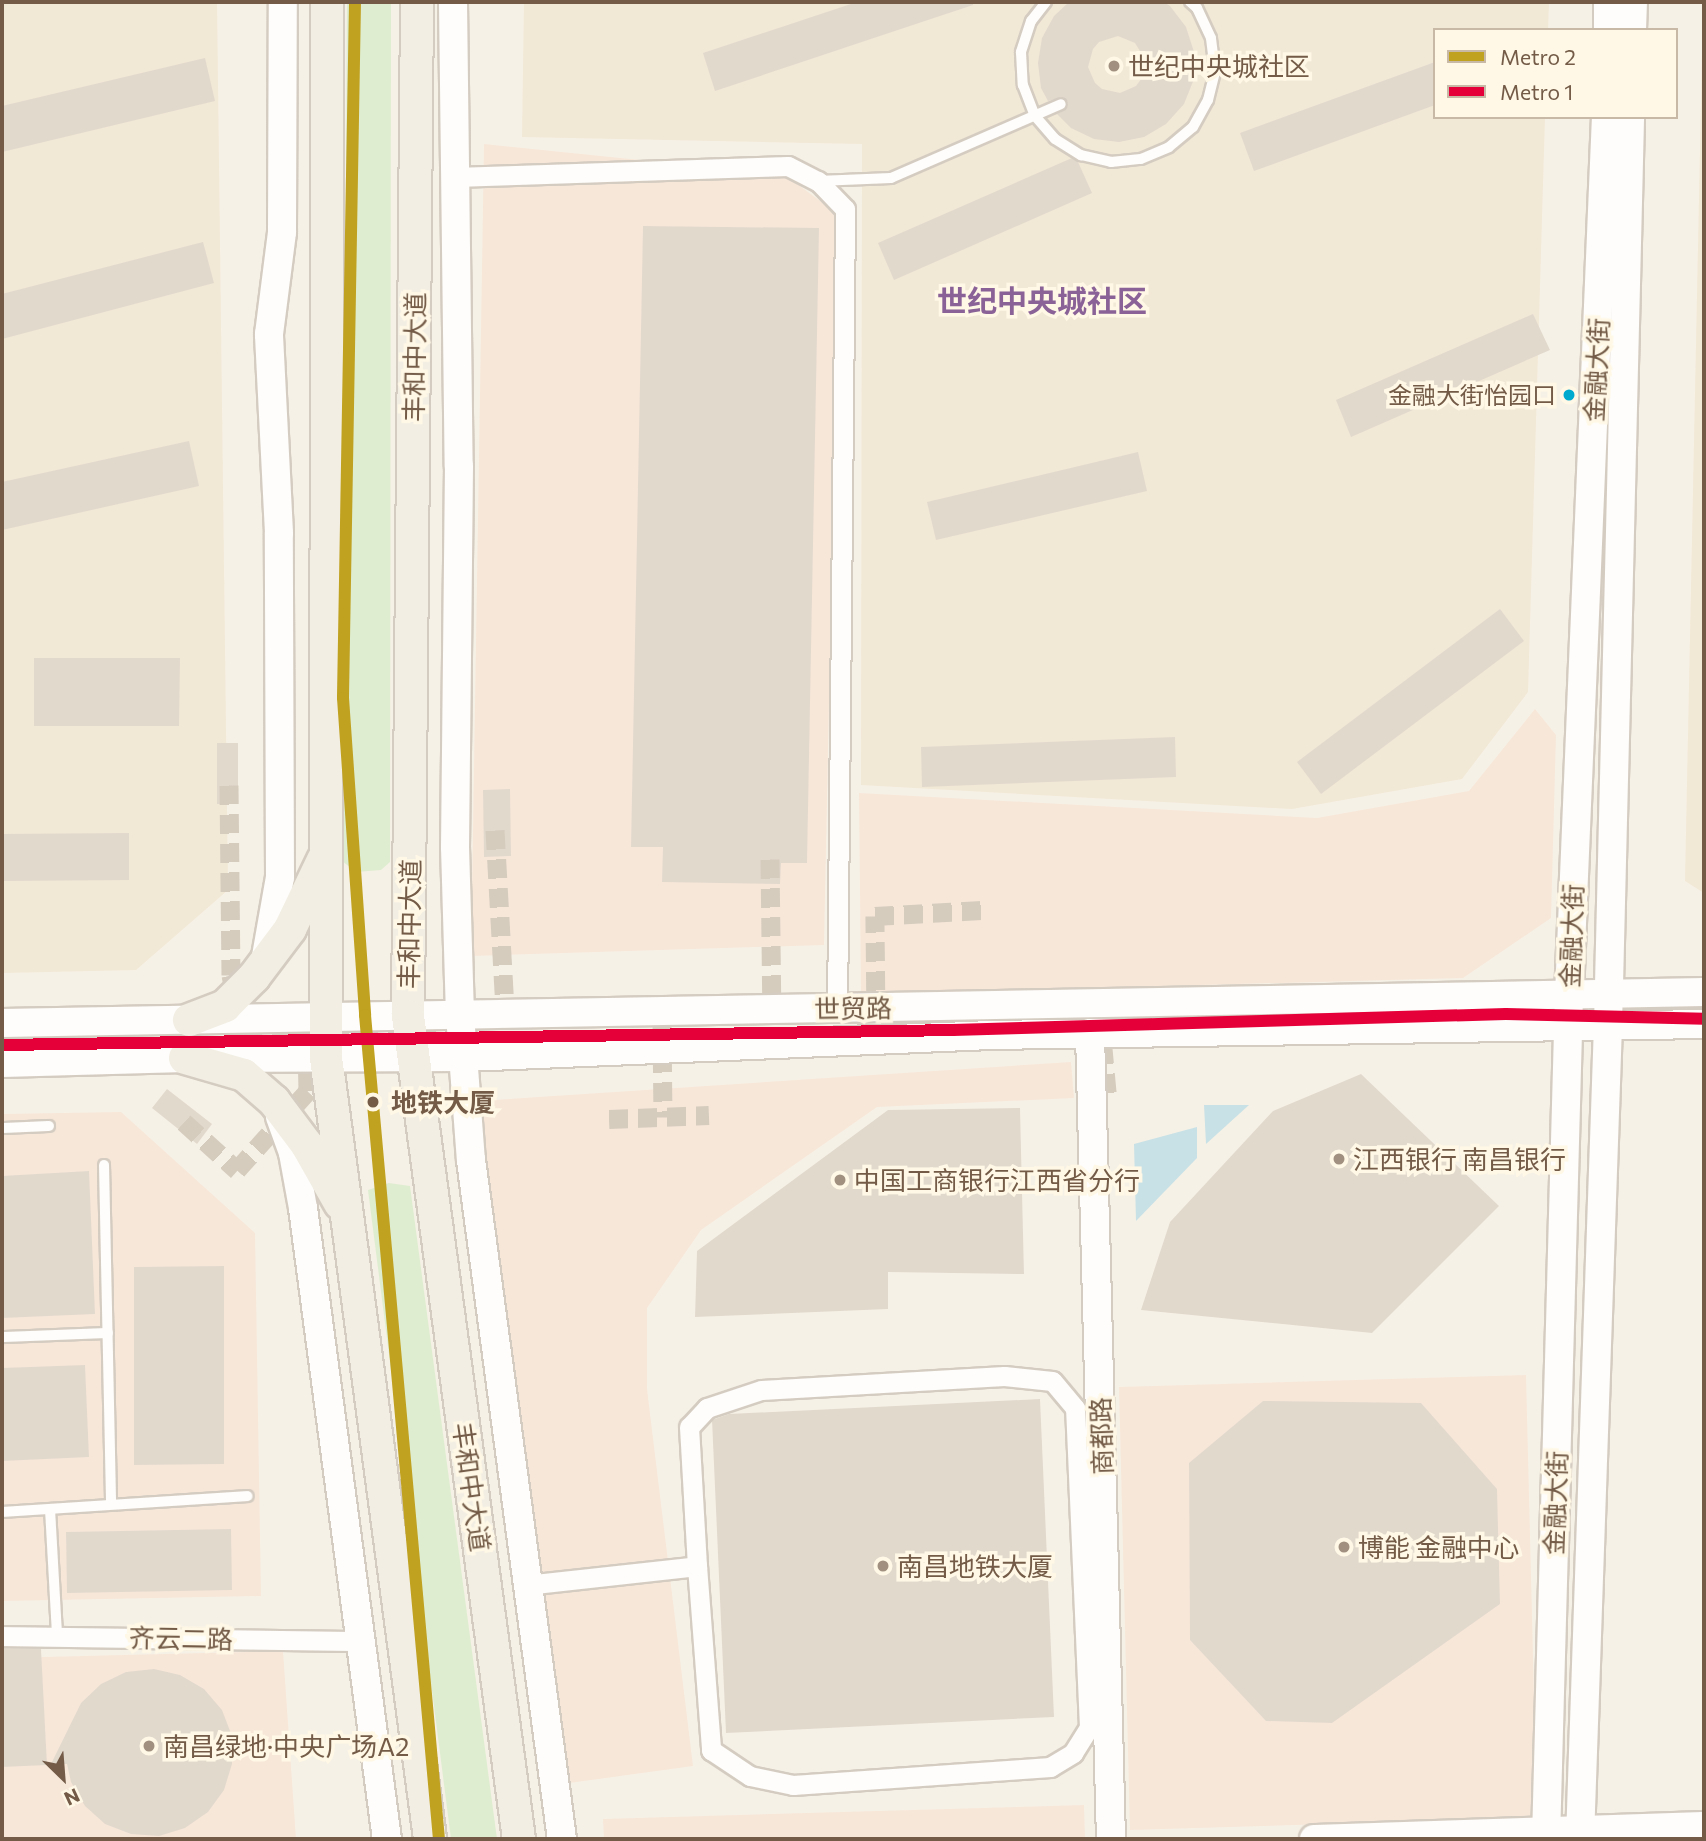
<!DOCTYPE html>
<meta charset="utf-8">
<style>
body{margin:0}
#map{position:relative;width:1706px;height:1841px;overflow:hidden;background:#f6f1e6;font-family:Commissioner,"Noto Sans SC",sans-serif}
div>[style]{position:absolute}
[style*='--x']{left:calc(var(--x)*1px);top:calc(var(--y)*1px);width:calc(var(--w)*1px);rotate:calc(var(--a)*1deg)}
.residential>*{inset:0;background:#f2e8d6}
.commercial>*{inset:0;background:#f7e7d9}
.green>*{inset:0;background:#deedd0}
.water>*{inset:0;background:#c8e1e6}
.building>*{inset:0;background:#e2d9cd}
.street-tunnel>*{height:19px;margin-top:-9.5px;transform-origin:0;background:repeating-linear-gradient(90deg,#d5ccbe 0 19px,transparent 0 29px)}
.roads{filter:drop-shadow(2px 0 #d5ccc1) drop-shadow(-2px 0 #d5ccc1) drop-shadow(0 2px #d5ccc1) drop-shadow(0 -2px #d5ccc1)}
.lane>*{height:10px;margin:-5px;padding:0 5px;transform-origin:5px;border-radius:5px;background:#fefdfb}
.street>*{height:19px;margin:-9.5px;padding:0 9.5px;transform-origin:9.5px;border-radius:9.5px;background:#fefdfb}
.secondary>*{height:28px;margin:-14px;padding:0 14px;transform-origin:14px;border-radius:14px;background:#fefdfb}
.primary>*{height:32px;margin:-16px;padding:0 16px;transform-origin:16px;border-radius:16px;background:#f2eee3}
.metro-1>*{height:12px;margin:-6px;padding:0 6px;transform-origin:6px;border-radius:6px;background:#c0a120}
.metro-2>*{height:12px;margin:-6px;padding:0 6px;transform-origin:6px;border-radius:6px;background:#e60039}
.dots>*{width:19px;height:19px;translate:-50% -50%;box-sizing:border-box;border:4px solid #fff8e6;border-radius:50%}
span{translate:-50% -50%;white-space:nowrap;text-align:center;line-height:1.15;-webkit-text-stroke:7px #fff8e6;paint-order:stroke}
.bus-label{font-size:24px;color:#735b47}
.right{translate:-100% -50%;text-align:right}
.poi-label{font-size:26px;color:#735b47}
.left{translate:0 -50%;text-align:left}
.street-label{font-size:26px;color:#735b47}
.stop-label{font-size:26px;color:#735b47;font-weight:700}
.quarter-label{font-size:30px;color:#8a6297;font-weight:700}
.frame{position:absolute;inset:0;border:4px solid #735b47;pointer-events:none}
.legend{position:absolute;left:1433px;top:28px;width:245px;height:91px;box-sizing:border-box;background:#fff8e6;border:2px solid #c7b9a6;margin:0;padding:9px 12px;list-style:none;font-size:21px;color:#735b47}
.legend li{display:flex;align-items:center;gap:14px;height:35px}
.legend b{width:35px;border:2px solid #c7b9a6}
.north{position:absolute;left:28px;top:1743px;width:70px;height:70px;-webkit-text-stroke:5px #fff8e6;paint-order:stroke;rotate:155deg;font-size:19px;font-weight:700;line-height:28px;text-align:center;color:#735b47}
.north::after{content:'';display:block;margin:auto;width:24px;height:32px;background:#735b47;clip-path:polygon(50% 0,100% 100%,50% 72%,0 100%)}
</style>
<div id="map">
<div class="residential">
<i style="clip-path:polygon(2px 2px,217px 2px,228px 890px,136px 970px,2px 973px)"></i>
<i style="clip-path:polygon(524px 2px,1549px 2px,1548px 30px,1435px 30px,1435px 117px,1545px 117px,1528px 692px,1462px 779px,1292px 809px,861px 785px,862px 144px,522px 137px)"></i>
<i style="clip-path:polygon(1703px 2px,1704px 2px,1704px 893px,1685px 881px)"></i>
</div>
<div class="commercial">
<i style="clip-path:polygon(484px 144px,785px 175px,839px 215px,824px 945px,471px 956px)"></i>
<i style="clip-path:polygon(1535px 709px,1556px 735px,1551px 918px,1463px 978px,861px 994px,859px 793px,1317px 818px,1469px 791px)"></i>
<i style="clip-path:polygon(1071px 1062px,1074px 1098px,877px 1107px,701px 1230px,647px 1308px,647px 1389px,693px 1766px,562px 1784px,478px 1101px)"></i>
<i style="clip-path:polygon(121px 1112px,255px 1233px,261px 1596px,2px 1601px,2px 1114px)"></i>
<i style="clip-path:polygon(1526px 1375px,1537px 1818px,1130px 1830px,1119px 1387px)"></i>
<i style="clip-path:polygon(283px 1651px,296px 1839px,2px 1839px,2px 1658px)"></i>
<i style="clip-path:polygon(1084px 1805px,1085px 1839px,604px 1839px,603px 1819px)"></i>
</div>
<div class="green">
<i style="clip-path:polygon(347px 2px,391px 2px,390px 862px,381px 870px,356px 872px,342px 861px)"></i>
<i style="clip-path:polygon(389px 1183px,410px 1186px,497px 1839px,451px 1839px,368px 1190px)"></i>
</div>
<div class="water">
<i style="clip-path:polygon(1204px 1105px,1249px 1105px,1206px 1144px)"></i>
<i style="clip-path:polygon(1197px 1127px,1197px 1158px,1136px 1221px,1134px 1144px)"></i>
</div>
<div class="building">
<i style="clip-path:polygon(857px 2px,973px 2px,973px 5px,715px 91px,703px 53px)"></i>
<i style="clip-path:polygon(evenodd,1069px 2px,1164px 2px,1170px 6px,1186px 27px,1194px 52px,1194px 79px,1184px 104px,1166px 124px,1144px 137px,1119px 142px,1094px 139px,1071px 128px,1057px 114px,1067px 109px,1068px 102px,1061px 97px,1048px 101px,1041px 88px,1038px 63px,1042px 38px,1054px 16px,1069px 2px,1118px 36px,1135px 43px,1145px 59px,1142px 78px,1136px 86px,1120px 93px,1102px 89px,1095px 83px,1088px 67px,1093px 49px,1099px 42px,1118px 36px)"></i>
<i style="clip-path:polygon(205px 58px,215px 101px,2px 152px,2px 106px)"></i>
<i style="clip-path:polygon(1435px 62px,1435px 105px,1254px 171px,1240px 133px)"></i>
<i style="clip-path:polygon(1072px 158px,1078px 162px,1092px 193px,894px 280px,878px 243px)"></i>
<i style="clip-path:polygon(643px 226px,819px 228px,807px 863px,781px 863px,780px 884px,662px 882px,663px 847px,631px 847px)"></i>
<i style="clip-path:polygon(203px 242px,214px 283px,2px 339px,2px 294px)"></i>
<i style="clip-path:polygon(1533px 314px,1550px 350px,1351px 437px,1336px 400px)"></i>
<i style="clip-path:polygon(189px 441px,199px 486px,2px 530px,2px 482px)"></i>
<i style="clip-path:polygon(1138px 452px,1147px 491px,936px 540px,927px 502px)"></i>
<i style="clip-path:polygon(1500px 609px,1524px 641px,1321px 794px,1297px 762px)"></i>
<i style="clip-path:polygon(34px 658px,180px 658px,179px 726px,34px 726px)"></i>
<i style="clip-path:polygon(1175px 737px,1176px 777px,922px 787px,921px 747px)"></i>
<i style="clip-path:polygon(217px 743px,238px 743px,238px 804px,217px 804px)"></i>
<i style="clip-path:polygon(510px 789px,511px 856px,484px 857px,483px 790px)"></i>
<i style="clip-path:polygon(129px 833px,129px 880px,2px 881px,2px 834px)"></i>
<i style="clip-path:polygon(1361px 1074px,1499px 1206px,1372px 1333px,1141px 1310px,1170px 1222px,1273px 1111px)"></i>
<i style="clip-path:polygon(167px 1089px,212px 1124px,197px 1144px,152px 1108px)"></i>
<i style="clip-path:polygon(1020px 1108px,1024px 1274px,888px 1272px,888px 1309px,695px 1317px,697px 1251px,888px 1110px)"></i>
<i style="clip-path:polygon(89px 1171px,95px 1314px,2px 1318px,2px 1176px)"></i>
<i style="clip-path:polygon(224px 1266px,224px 1464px,134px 1465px,134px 1267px)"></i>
<i style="clip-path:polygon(85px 1365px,89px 1457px,2px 1461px,2px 1368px)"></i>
<i style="clip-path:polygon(1040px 1399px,1054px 1717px,726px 1733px,712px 1420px,729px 1414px)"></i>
<i style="clip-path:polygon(1263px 1401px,1421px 1403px,1497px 1489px,1500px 1604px,1332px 1723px,1266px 1721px,1190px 1640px,1189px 1463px)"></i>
<i style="clip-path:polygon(231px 1529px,232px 1590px,67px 1593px,66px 1532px)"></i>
<i style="clip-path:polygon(2px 1648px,41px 1649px,47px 1765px,2px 1767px)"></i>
<i style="clip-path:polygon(154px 1669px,180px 1675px,204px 1689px,222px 1710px,232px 1736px,232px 1764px,224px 1790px,208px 1812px,185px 1828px,159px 1836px,131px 1834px,105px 1824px,85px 1806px,71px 1782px,67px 1764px,51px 1764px,81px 1703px,101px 1684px,126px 1672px)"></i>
</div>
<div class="street-tunnel">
<i style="--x:229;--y:785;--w:190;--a:89.4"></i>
<i style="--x:231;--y:975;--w:59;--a:78.3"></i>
<i style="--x:243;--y:1033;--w:217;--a:-1.3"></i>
<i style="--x:495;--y:830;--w:196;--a:86.8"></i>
<i style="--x:770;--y:859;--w:161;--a:89.3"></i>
<i style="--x:1075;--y:1017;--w:25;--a:-2"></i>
<i style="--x:1100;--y:1016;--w:86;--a:84.7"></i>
<i style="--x:876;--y:1019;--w:103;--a:-90.6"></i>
<i style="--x:875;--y:916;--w:107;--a:-3.2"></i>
<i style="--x:662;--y:1024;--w:93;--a:89.4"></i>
<i style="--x:609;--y:1119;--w:100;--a:-2.3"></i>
<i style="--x:184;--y:1122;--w:72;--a:42.2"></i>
<i style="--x:237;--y:1170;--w:106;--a:-48.1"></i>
<i style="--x:308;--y:1091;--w:45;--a:-91.3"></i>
</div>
<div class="roads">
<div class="lane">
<i style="--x:1046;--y:2;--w:24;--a:128"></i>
<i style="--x:1031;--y:21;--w:33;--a:108"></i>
<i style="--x:1021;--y:52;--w:33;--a:87"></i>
<i style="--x:1023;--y:85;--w:33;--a:69"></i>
<i style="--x:1035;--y:116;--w:30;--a:49"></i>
<i style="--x:1055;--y:139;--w:31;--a:32"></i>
<i style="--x:1081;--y:155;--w:31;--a:13"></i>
<i style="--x:1111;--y:162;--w:30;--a:-6"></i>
<i style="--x:1141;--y:159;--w:30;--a:-23"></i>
<i style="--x:1169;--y:147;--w:31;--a:-40"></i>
<i style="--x:1193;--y:127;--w:31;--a:-61"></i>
<i style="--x:1208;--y:100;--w:30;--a:-76"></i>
<i style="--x:1215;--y:71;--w:33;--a:-97"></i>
<i style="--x:1211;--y:38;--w:33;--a:-115"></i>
<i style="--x:1197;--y:8;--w:9;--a:-139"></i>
<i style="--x:818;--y:181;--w:73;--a:-2.4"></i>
<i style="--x:891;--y:178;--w:185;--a:-23.5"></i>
<i style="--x:2;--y:1128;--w:47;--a:-2.4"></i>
<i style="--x:104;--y:1165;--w:339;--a:88.8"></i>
<i style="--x:2;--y:1337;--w:106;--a:-2.2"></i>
<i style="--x:50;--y:1509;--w:127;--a:86.8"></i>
<i style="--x:2;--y:1512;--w:246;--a:-3.7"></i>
</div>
<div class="street">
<i style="--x:455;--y:177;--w:333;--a:-1.9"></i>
<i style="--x:788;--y:166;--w:34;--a:27"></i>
<i style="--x:818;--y:181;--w:39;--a:46"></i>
<i style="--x:845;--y:209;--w:799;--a:90.57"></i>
<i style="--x:526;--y:1585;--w:172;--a:-6.3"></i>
<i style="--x:697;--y:1566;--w:185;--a:85.6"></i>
<i style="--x:711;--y:1750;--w:47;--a:33.7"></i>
<i style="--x:750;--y:1776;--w:44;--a:11.8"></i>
<i style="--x:793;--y:1785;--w:258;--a:-4"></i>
<i style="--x:1050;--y:1767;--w:27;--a:-31"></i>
<i style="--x:1073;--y:1753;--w:31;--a:-58"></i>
<i style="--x:1089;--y:1727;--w:319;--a:-92.5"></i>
<i style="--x:1075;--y:1408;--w:35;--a:-130"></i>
<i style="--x:1052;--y:1381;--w:48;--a:-174.1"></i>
<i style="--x:1004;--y:1376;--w:243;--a:176.7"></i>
<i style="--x:761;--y:1390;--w:57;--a:161.6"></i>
<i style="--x:707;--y:1408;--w:26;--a:133"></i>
<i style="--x:689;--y:1427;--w:139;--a:86.7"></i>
<i style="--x:2;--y:1636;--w:358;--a:0.8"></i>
</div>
<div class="secondary">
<i style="--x:453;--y:2;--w:464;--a:89.3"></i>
<i style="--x:459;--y:466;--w:381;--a:90.6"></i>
<i style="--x:455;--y:847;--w:168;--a:88.3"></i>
<i style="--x:460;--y:1015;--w:145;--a:85.7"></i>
<i style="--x:471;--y:1160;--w:685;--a:82.37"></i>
<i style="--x:1608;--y:30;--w:28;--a:-90"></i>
<i style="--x:1632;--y:30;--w:28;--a:-88"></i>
<i style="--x:265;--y:962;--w:86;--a:-80"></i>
<i style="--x:280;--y:877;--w:344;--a:-90.2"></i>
<i style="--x:279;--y:533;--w:199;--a:-92.9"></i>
<i style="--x:269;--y:334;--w:103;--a:-82.7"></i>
<i style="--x:282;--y:232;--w:230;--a:-89.8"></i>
<i style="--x:2;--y:1023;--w:1702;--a:-1.04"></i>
<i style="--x:1090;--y:1033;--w:806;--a:88.51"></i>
<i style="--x:2;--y:1063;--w:183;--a:-1.6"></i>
<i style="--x:185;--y:1058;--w:281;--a:-0.2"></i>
<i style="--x:466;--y:1057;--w:524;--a:-2.4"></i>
<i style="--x:990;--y:1035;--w:714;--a:-0.88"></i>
<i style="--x:280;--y:1117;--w:38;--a:70"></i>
<i style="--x:293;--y:1153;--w:56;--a:79.7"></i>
<i style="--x:303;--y:1208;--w:637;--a:82.42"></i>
<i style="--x:1314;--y:1839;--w:390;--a:-1.9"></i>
<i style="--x:1546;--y:1839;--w:844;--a:-88.44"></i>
<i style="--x:1569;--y:995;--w:879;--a:-87.59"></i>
<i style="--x:1580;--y:1839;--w:813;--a:-88.03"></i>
<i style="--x:1608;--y:1026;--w:909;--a:-88.61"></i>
</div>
<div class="primary">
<i style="--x:327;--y:2;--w:1056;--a:90.05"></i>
<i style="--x:326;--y:1058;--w:788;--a:82.41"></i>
<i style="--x:417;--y:2;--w:1014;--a:90.51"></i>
<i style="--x:408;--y:1016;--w:830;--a:82.32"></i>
<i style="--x:189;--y:1020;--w:39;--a:-21"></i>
<i style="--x:225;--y:1006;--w:41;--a:-45"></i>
<i style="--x:254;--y:977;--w:60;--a:-53.1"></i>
<i style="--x:290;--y:929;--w:76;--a:-64.4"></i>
<i style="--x:185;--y:1058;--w:61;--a:16.1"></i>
<i style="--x:244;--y:1075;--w:40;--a:41"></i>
<i style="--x:274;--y:1101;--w:55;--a:53.1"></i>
<i style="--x:307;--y:1145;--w:67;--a:60.4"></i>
</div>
</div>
<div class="metro-1">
<i style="--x:355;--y:2;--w:696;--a:90.99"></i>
<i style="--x:343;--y:698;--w:318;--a:86"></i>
<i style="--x:365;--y:1015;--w:827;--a:84.87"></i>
</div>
<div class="metro-2">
<i style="--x:2;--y:1045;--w:951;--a:-0.9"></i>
<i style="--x:953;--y:1030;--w:553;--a:-1.66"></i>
<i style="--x:1506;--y:1014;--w:198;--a:1.4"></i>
</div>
<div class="dots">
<i style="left:1114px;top:66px;background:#a1907f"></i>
<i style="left:1569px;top:395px;background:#00a9ce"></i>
<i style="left:373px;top:1102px;background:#735b47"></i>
<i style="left:1339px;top:1159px;background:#a1907f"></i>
<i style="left:840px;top:1180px;background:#a1907f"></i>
<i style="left:1344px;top:1547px;background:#a1907f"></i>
<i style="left:883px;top:1566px;background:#a1907f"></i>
<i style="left:149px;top:1746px;background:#a1907f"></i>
</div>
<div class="bus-label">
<span class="right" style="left:1556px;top:395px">金融大街怡园口</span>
</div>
<div class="poi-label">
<span class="left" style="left:1128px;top:66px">世纪中央城社区</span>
<span class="left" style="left:1353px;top:1159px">江西银行 南昌银行</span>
<span class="left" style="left:854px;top:1180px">中国工商银行江西省分行</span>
<span class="left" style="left:1358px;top:1547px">博能 金融中心</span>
<span class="left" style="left:897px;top:1566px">南昌地铁大厦</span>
<span class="left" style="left:163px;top:1746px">南昌绿地·中央广场A2</span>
</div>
<div class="street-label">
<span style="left:414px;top:357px;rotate:-89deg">丰和中大道</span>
<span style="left:1596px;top:370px;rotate:-87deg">金融大街</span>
<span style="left:409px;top:924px;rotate:-89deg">丰和中大道</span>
<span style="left:1571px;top:936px;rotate:-88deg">金融大街</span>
<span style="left:853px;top:1008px;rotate:-1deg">世贸路</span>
<span style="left:1101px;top:1436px;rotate:-92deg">商都路</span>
<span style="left:472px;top:1487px;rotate:82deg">丰和中大道</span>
<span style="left:1555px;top:1503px;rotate:-88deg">金融大街</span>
<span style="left:181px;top:1638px;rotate:1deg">齐云二路</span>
</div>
<div class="stop-label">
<span class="left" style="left:391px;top:1102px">地铁大厦</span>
</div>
<div class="quarter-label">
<span style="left:1042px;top:300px">世纪中央城社区</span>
</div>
<div class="frame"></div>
<ul class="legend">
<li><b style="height:9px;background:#c0a120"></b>Metro 2</li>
<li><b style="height:9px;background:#e60039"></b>Metro 1</li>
</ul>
<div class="north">N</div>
</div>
